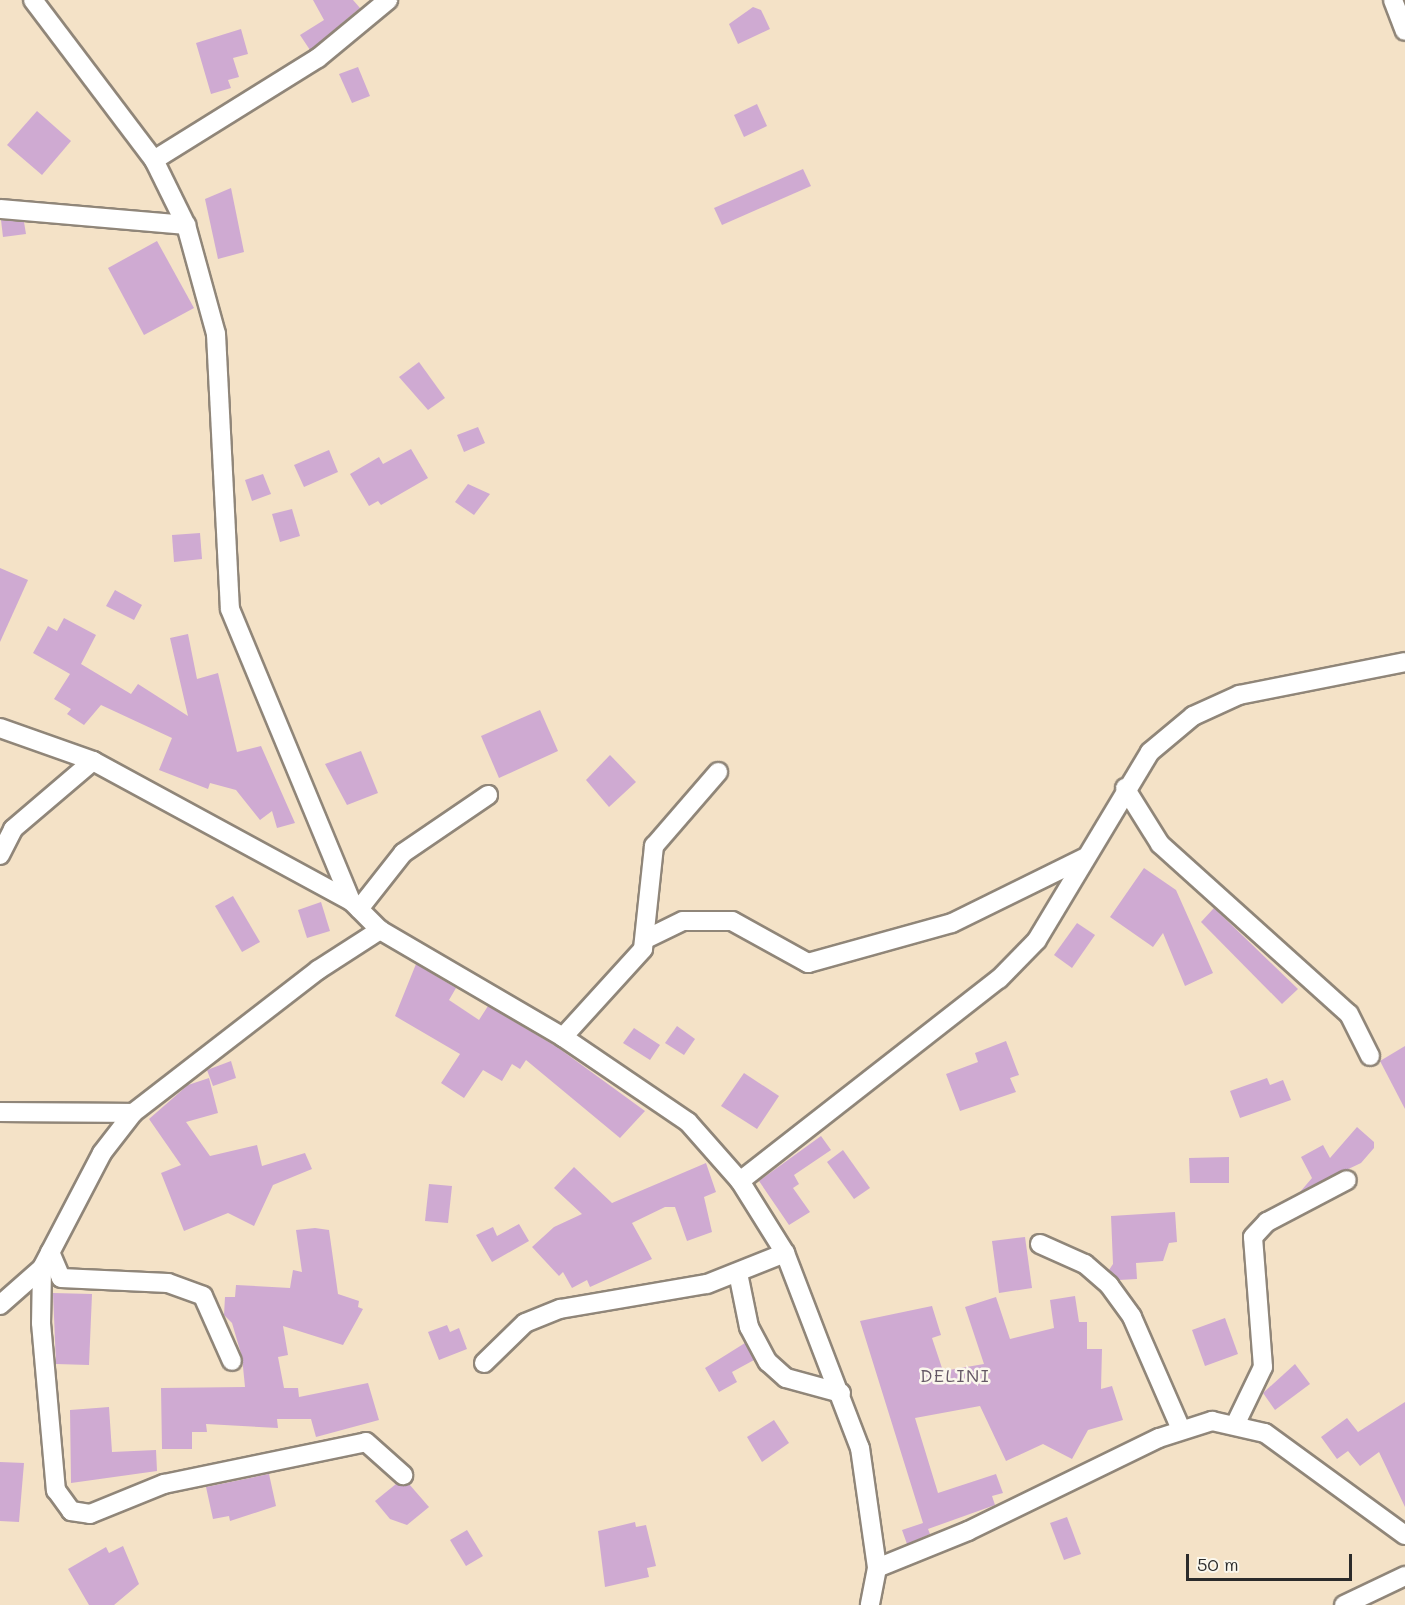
<!DOCTYPE html>
<style>
body{margin:0}
#map{position:relative;width:1405px;height:1605px;overflow:hidden;background:#f4e2c7;font-family:Mali,sans-serif}
div>[style]{position:absolute}
[style*='--x']{left:calc(var(--x)*1px);top:calc(var(--y)*1px);width:calc(var(--w)*1px);rotate:calc(var(--a)*1deg)}
.building>*{inset:0;background:#cfaad2}
.roads{filter:drop-shadow(2px 0 #908679) drop-shadow(-2px 0 #908679) drop-shadow(0 2px #908679) drop-shadow(0 -2px #908679)}
.street>*{height:18px;margin:-9px;padding:0 9px;transform-origin:9px;border-radius:9px;background:#fff}
span{translate:-50% -50%;white-space:nowrap;text-align:center;line-height:1.15;-webkit-text-stroke:5px #fbf7ec;paint-order:stroke}
.quarter-label{font-size:18px;color:#645765;letter-spacing:1.5px}
.scale{position:absolute;left:1186px;top:1554px;width:166px;height:27px;box-sizing:border-box;border:3px solid #2b2b2b;border-top:0;padding-left:8px;font-size:18px;line-height:21px;white-space:nowrap;color:#2b2b2b;-webkit-text-stroke:4px #fbf7ec;paint-order:stroke}
</style>
<div id="map">
<div class="building">
<i style="clip-path:polygon(313px 0,353px 0,360px 8px,310px 50px,300px 35px,324px 20px)"></i>
<i style="clip-path:polygon(753px 7px,761px 10px,770px 29px,738px 44px,729px 24px)"></i>
<i style="clip-path:polygon(241px 29px,248px 54px,233px 58px,239px 77px,228px 80px,231px 88px,211px 94px,196px 43px)"></i>
<i style="clip-path:polygon(358px 67px,370px 96px,352px 103px,339px 74px)"></i>
<i style="clip-path:polygon(757px 104px,767px 126px,744px 137px,734px 115px)"></i>
<i style="clip-path:polygon(37px 111px,71px 141px,42px 175px,7px 145px)"></i>
<i style="clip-path:polygon(803px 169px,811px 186px,722px 225px,714px 208px)"></i>
<i style="clip-path:polygon(231px 188px,244px 252px,218px 259px,205px 199px)"></i>
<i style="clip-path:polygon(1px 220px,24px 222px,26px 234px,3px 237px)"></i>
<i style="clip-path:polygon(157px 241px,194px 308px,144px 335px,108px 268px)"></i>
<i style="clip-path:polygon(419px 362px,445px 398px,428px 410px,399px 377px)"></i>
<i style="clip-path:polygon(478px 427px,485px 443px,464px 452px,457px 435px)"></i>
<i style="clip-path:polygon(411px 449px,428px 478px,381px 505px,378px 501px,369px 506px,350px 474px,379px 457px,383px 464px)"></i>
<i style="clip-path:polygon(329px 450px,338px 472px,304px 487px,294px 465px)"></i>
<i style="clip-path:polygon(263px 474px,271px 494px,252px 501px,245px 480px)"></i>
<i style="clip-path:polygon(468px 484px,490px 494px,474px 515px,455px 502px)"></i>
<i style="clip-path:polygon(292px 509px,300px 536px,280px 542px,272px 514px)"></i>
<i style="clip-path:polygon(200px 533px,202px 559px,174px 562px,172px 535px)"></i>
<i style="clip-path:polygon(0 568px,28px 580px,0 642px)"></i>
<i style="clip-path:polygon(115px 590px,142px 605px,134px 620px,106px 606px)"></i>
<i style="clip-path:polygon(64px 618px,96px 635px,81px 664px,131px 694px,138px 684px,188px 716px,170px 638px,188px 634px,197px 679px,218px 673px,237px 752px,261px 746px,295px 823px,277px 828px,272px 811px,260px 820px,236px 790px,210px 783px,208px 789px,159px 770px,172px 738px,101px 705px,84px 725px,67px 714px,71px 709px,54px 699px,70px 674px,33px 653px,48px 626px,57px 631px)"></i>
<i style="clip-path:polygon(540px 710px,558px 751px,499px 778px,481px 736px)"></i>
<i style="clip-path:polygon(361px 751px,378px 793px,347px 805px,325px 764px)"></i>
<i style="clip-path:polygon(610px 755px,636px 782px,609px 807px,586px 780px)"></i>
<i style="clip-path:polygon(1144px 868px,1176px 890px,1213px 973px,1185px 986px,1163px 933px,1153px 947px,1110px 917px)"></i>
<i style="clip-path:polygon(233px 896px,260px 942px,242px 952px,215px 906px)"></i>
<i style="clip-path:polygon(321px 902px,330px 931px,307px 938px,298px 910px)"></i>
<i style="clip-path:polygon(1214px 908px,1298px 989px,1282px 1004px,1201px 922px)"></i>
<i style="clip-path:polygon(1077px 923px,1095px 935px,1072px 968px,1054px 955px)"></i>
<i style="clip-path:polygon(416px 964px,456px 988px,449px 1000px,479px 1020px,488px 1006px,557px 1047px,645px 1111px,620px 1138px,526px 1060px,520px 1069px,512px 1064px,502px 1081px,483px 1070px,464px 1098px,441px 1083px,460px 1054px,395px 1016px)"></i>
<i style="clip-path:polygon(677px 1026px,695px 1039px,684px 1055px,665px 1043px)"></i>
<i style="clip-path:polygon(634px 1028px,660px 1045px,650px 1060px,623px 1043px)"></i>
<i style="clip-path:polygon(1006px 1041px,1019px 1075px,1010px 1078px,1016px 1092px,960px 1111px,946px 1074px,978px 1062px,975px 1053px)"></i>
<i style="clip-path:polygon(1405px 1046px,1405px 1109px,1380px 1061px)"></i>
<i style="clip-path:polygon(231px 1061px,236px 1078px,213px 1086px,207px 1070px)"></i>
<i style="clip-path:polygon(744px 1073px,779px 1096px,757px 1129px,721px 1106px)"></i>
<i style="clip-path:polygon(209px 1078px,218px 1113px,186px 1122px,210px 1156px,257px 1145px,262px 1166px,305px 1153px,312px 1169px,273px 1185px,254px 1226px,228px 1213px,184px 1231px,161px 1173px,181px 1165px,149px 1119px,188px 1085px)"></i>
<i style="clip-path:polygon(1267px 1078px,1270px 1085px,1283px 1080px,1291px 1100px,1240px 1118px,1230px 1091px)"></i>
<i style="clip-path:polygon(1357px 1127px,1374px 1142px,1374px 1148px,1361px 1163px,1300px 1192px,1312px 1178px,1301px 1157px,1323px 1145px,1330px 1158px)"></i>
<i style="clip-path:polygon(821px 1136px,831px 1150px,794px 1175px,799px 1184px,793px 1188px,810px 1212px,789px 1225px,759px 1181px)"></i>
<i style="clip-path:polygon(843px 1150px,870px 1188px,854px 1199px,827px 1162px)"></i>
<i style="clip-path:polygon(1229px 1157px,1229px 1183px,1190px 1183px,1189px 1158px)"></i>
<i style="clip-path:polygon(706px 1163px,716px 1192px,704px 1197px,712px 1232px,687px 1241px,675px 1207px,665px 1207px,632px 1223px,652px 1259px,590px 1287px,587px 1280px,572px 1288px,563px 1272px,559px 1276px,532px 1247px,554px 1227px,582px 1214px,554px 1188px,574px 1167px,612px 1203px)"></i>
<i style="clip-path:polygon(429px 1184px,452px 1186px,448px 1223px,425px 1221px)"></i>
<i style="clip-path:polygon(1175px 1212px,1177px 1242px,1169px 1243px,1163px 1261px,1136px 1263px,1137px 1279px,1119px 1280px,1109px 1270px,1113px 1264px,1111px 1216px)"></i>
<i style="clip-path:polygon(519px 1224px,529px 1241px,492px 1262px,476px 1235px,493px 1227px,497px 1236px)"></i>
<i style="clip-path:polygon(315px 1228px,329px 1230px,338px 1294px,359px 1301px,358px 1307px,363px 1309px,343px 1345px,283px 1326px,288px 1355px,278px 1357px,284px 1388px,298px 1388px,299px 1397px,368px 1383px,379px 1420px,316px 1437px,311px 1419px,277px 1419px,278px 1428px,206px 1424px,207px 1432px,192px 1432px,192px 1449px,162px 1449px,161px 1388px,245px 1387px,242px 1357px,232px 1323px,224px 1315px,225px 1297px,235px 1297px,236px 1285px,290px 1288px,293px 1270px,302px 1272px,296px 1230px)"></i>
<i style="clip-path:polygon(1025px 1237px,1032px 1288px,999px 1293px,992px 1241px)"></i>
<i style="clip-path:polygon(53px 1293px,92px 1294px,89px 1365px,56px 1364px)"></i>
<i style="clip-path:polygon(1075px 1296px,1079px 1322px,1087px 1322px,1087px 1349px,1102px 1349px,1101px 1389px,1112px 1386px,1123px 1420px,1088px 1430px,1072px 1459px,1043px 1444px,1006px 1461px,980px 1406px,915px 1418px,938px 1493px,996px 1474px,1003px 1493px,992px 1496px,995px 1505px,928px 1529px,930px 1534px,907px 1544px,902px 1530px,923px 1523px,860px 1321px,932px 1306px,941px 1335px,932px 1338px,943px 1371px,984px 1364px,965px 1307px,996px 1297px,1010px 1339px,1054px 1328px,1050px 1300px)"></i>
<i style="clip-path:polygon(1225px 1318px,1238px 1354px,1205px 1366px,1192px 1330px)"></i>
<i style="clip-path:polygon(447px 1325px,450px 1332px,459px 1328px,467px 1349px,439px 1360px,428px 1332px)"></i>
<i style="clip-path:polygon(745px 1343px,754px 1360px,732px 1372px,737px 1382px,719px 1392px,705px 1368px)"></i>
<i style="clip-path:polygon(1295px 1364px,1310px 1384px,1275px 1410px,1263px 1393px)"></i>
<i style="clip-path:polygon(1405px 1402px,1405px 1507px,1379px 1452px,1360px 1466px,1348px 1451px,1337px 1459px,1321px 1437px,1347px 1418px,1358px 1432px)"></i>
<i style="clip-path:polygon(109px 1407px,112px 1452px,156px 1450px,157px 1471px,71px 1483px,70px 1410px)"></i>
<i style="clip-path:polygon(774px 1420px,789px 1443px,762px 1462px,747px 1437px)"></i>
<i style="clip-path:polygon(0 1462px,24px 1463px,19px 1522px,0 1521px)"></i>
<i style="clip-path:polygon(269px 1474px,276px 1506px,230px 1521px,229px 1516px,213px 1519px,206px 1487px)"></i>
<i style="clip-path:polygon(396px 1484px,409px 1484px,429px 1507px,407px 1525px,390px 1519px,375px 1501px)"></i>
<i style="clip-path:polygon(1067px 1517px,1081px 1554px,1064px 1560px,1050px 1523px)"></i>
<i style="clip-path:polygon(635px 1522px,636px 1527px,646px 1525px,656px 1566px,647px 1568px,649px 1577px,605px 1587px,598px 1531px)"></i>
<i style="clip-path:polygon(467px 1530px,483px 1556px,466px 1566px,450px 1540px)"></i>
<i style="clip-path:polygon(123px 1546px,139px 1584px,114px 1605px,89px 1605px,68px 1569px,106px 1547px,109px 1553px)"></i>
</div>
<div class="roads">
<div class="street">
<i style="--x:33;--y:0;--w:201;--a:52.9"></i>
<i style="--x:154;--y:160;--w:72;--a:63.8"></i>
<i style="--x:186;--y:225;--w:113;--a:74.6"></i>
<i style="--x:216;--y:334;--w:275;--a:87.1"></i>
<i style="--x:230;--y:609;--w:316;--a:67.5"></i>
<i style="--x:351;--y:901;--w:41;--a:45"></i>
<i style="--x:380;--y:930;--w:212;--a:30.3"></i>
<i style="--x:563;--y:1037;--w:151;--a:34.2"></i>
<i style="--x:688;--y:1122;--w:79;--a:48.6"></i>
<i style="--x:740;--y:1181;--w:85;--a:58"></i>
<i style="--x:785;--y:1253;--w:209;--a:69"></i>
<i style="--x:860;--y:1448;--w:121;--a:81.9"></i>
<i style="--x:877;--y:1568;--w:38;--a:101"></i>
<i style="--x:1393;--y:0;--w:33;--a:69"></i>
<i style="--x:154;--y:160;--w:193;--a:-31.9"></i>
<i style="--x:318;--y:58;--w:91;--a:-39.6"></i>
<i style="--x:0;--y:209;--w:187;--a:4.9"></i>
<i style="--x:0;--y:728;--w:99;--a:19.5"></i>
<i style="--x:93;--y:761;--w:294;--a:28.5"></i>
<i style="--x:1125;--y:788;--w:66;--a:58"></i>
<i style="--x:1160;--y:844;--w:254;--a:42"></i>
<i style="--x:1349;--y:1014;--w:47;--a:63.4"></i>
<i style="--x:0;--y:855;--w:29;--a:-63"></i>
<i style="--x:13;--y:829;--w:105;--a:-40.4"></i>
<i style="--x:359;--y:909;--w:71;--a:-51.8"></i>
<i style="--x:403;--y:853;--w:103;--a:-34.3"></i>
<i style="--x:648;--y:938;--w:39;--a:-26"></i>
<i style="--x:683;--y:921;--w:49;--a:0"></i>
<i style="--x:732;--y:921;--w:87;--a:28.9"></i>
<i style="--x:808;--y:963;--w:149;--a:-15.5"></i>
<i style="--x:952;--y:923;--w:147;--a:-26.2"></i>
<i style="--x:563;--y:1037;--w:119;--a:-47.7"></i>
<i style="--x:643;--y:949;--w:104;--a:-83.9"></i>
<i style="--x:654;--y:846;--w:98;--a:-49.1"></i>
<i style="--x:0;--y:1112;--w:133;--a:0.4"></i>
<i style="--x:740;--y:1181;--w:328;--a:-38"></i>
<i style="--x:999;--y:979;--w:54;--a:-45.7"></i>
<i style="--x:1037;--y:940;--w:219;--a:-59"></i>
<i style="--x:1150;--y:752;--w:56;--a:-39.9"></i>
<i style="--x:1193;--y:716;--w:51;--a:-24.5"></i>
<i style="--x:1239;--y:695;--w:169;--a:-11.2"></i>
<i style="--x:1040;--y:1244;--w:49;--a:24"></i>
<i style="--x:1085;--y:1264;--w:32;--a:41"></i>
<i style="--x:1109;--y:1285;--w:39;--a:54"></i>
<i style="--x:1132;--y:1317;--w:122;--a:66.4"></i>
<i style="--x:50;--y:1252;--w:28;--a:67"></i>
<i style="--x:61;--y:1278;--w:107;--a:2.7"></i>
<i style="--x:168;--y:1283;--w:37;--a:20"></i>
<i style="--x:203;--y:1296;--w:71;--a:66"></i>
<i style="--x:42;--y:1268;--w:55;--a:91"></i>
<i style="--x:41;--y:1323;--w:168;--a:84.9"></i>
<i style="--x:56;--y:1490;--w:26;--a:54"></i>
<i style="--x:71;--y:1511;--w:19;--a:9"></i>
<i style="--x:90;--y:1514;--w:80;--a:-22.1"></i>
<i style="--x:164;--y:1484;--w:206;--a:-11.7"></i>
<i style="--x:366;--y:1442;--w:50;--a:41.7"></i>
<i style="--x:738;--y:1273;--w:55;--a:78.5"></i>
<i style="--x:749;--y:1327;--w:40;--a:62"></i>
<i style="--x:768;--y:1362;--w:24;--a:42"></i>
<i style="--x:786;--y:1378;--w:57;--a:15.3"></i>
<i style="--x:0;--y:1305;--w:56;--a:-41.4"></i>
<i style="--x:42;--y:1268;--w:130;--a:-62.4"></i>
<i style="--x:102;--y:1153;--w:51;--a:-52.2"></i>
<i style="--x:133;--y:1113;--w:234;--a:-37.7"></i>
<i style="--x:318;--y:970;--w:74;--a:-32.8"></i>
<i style="--x:484;--y:1363;--w:57;--a:-44.3"></i>
<i style="--x:525;--y:1323;--w:38;--a:-22"></i>
<i style="--x:560;--y:1309;--w:149;--a:-9.7"></i>
<i style="--x:707;--y:1284;--w:84;--a:-21.7"></i>
<i style="--x:1236;--y:1423;--w:62;--a:-64.3"></i>
<i style="--x:1263;--y:1367;--w:130;--a:-94.4"></i>
<i style="--x:1253;--y:1237;--w:21;--a:-47"></i>
<i style="--x:1267;--y:1222;--w:90;--a:-27.7"></i>
<i style="--x:877;--y:1568;--w:98;--a:-22.1"></i>
<i style="--x:968;--y:1531;--w:212;--a:-26"></i>
<i style="--x:1159;--y:1438;--w:56;--a:-17.8"></i>
<i style="--x:1212;--y:1421;--w:54;--a:12.8"></i>
<i style="--x:1265;--y:1433;--w:173;--a:36.1"></i>
<i style="--x:1344;--y:1605;--w:68;--a:-25.4"></i>
</div>
</div>
<div class="quarter-label">
<span style="left:955px;top:1375px">DELINI</span>
</div>
<div class="scale">50 m</div>
</div>
